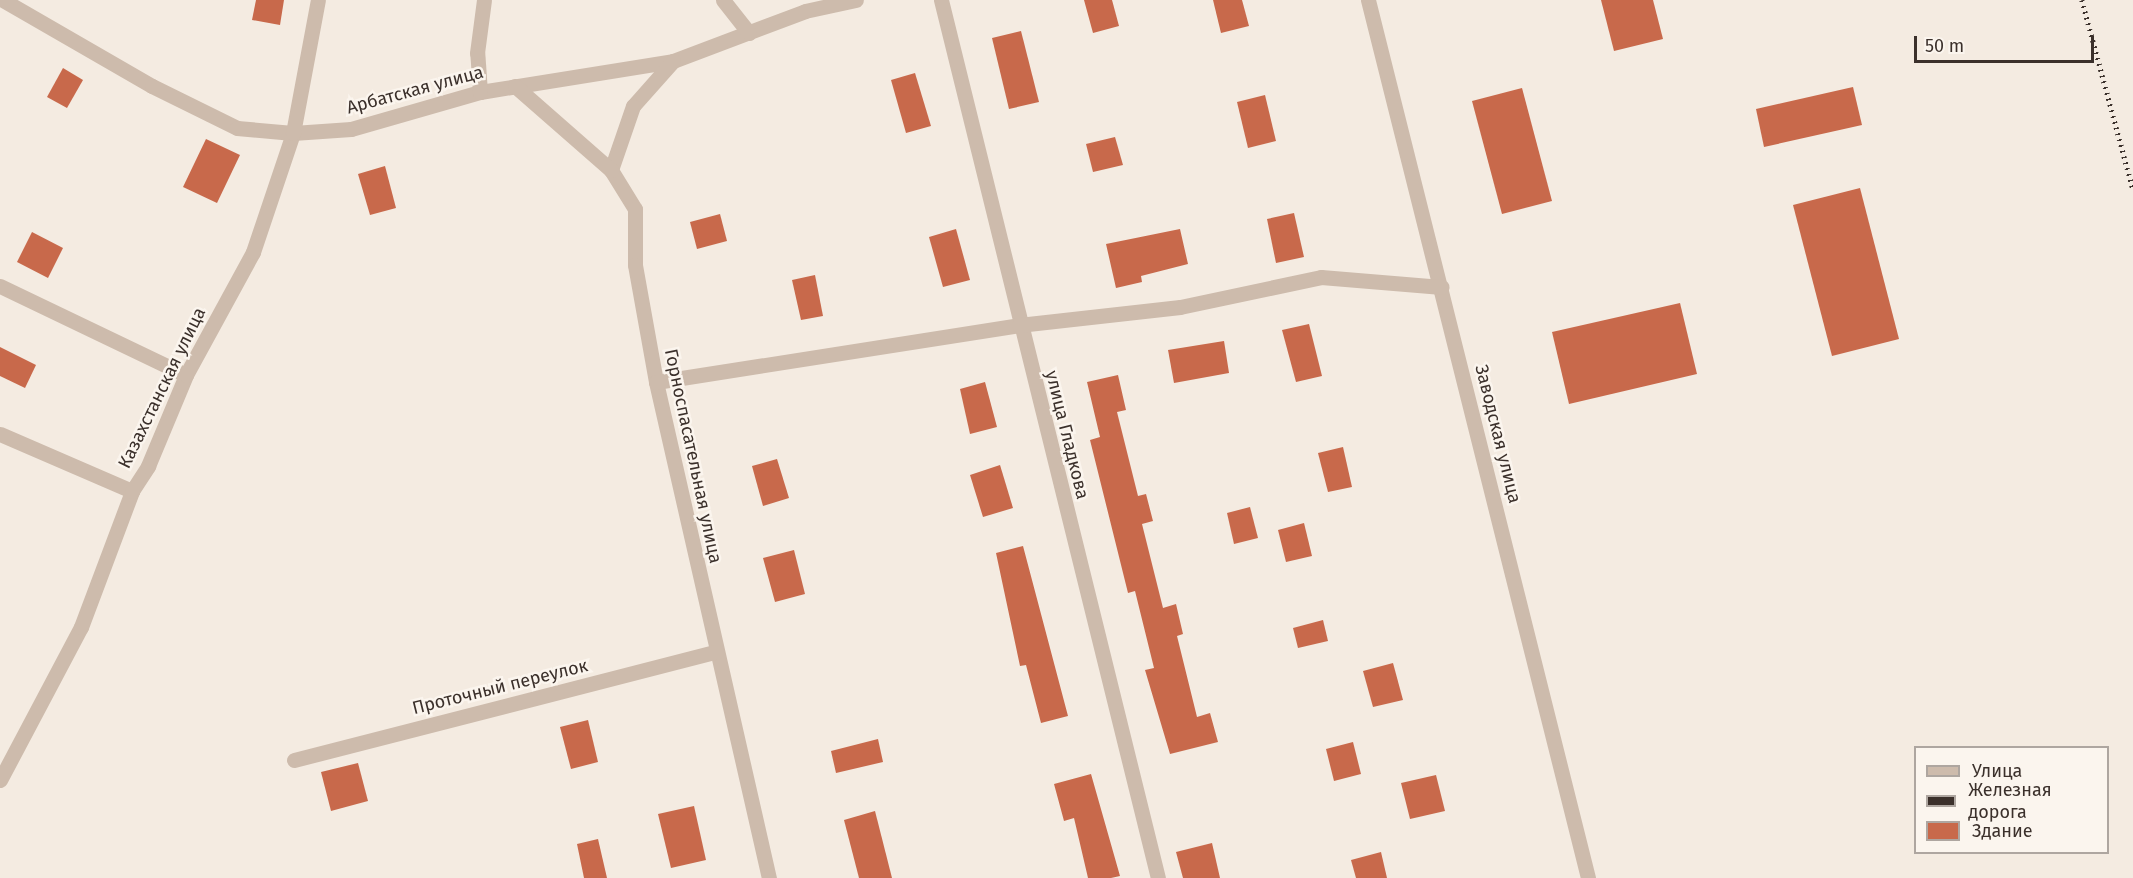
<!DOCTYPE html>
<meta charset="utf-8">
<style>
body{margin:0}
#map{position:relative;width:2133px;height:878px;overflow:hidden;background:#f4ebe1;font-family:"Fira Sans",sans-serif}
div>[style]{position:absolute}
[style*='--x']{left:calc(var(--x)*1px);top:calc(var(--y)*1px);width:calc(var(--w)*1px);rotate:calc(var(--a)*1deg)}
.building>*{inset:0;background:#c8694b}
.minor>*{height:15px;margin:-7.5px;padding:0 7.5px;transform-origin:7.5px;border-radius:7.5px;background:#cdbbac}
.rail>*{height:4.5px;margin-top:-2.25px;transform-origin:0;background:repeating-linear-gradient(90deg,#3b302b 0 1.5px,transparent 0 6px)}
span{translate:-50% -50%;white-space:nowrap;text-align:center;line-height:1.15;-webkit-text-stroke:5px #fbf5ee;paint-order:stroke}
.street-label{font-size:18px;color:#3b302b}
.legend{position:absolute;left:1914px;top:746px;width:195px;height:108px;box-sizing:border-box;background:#fbf5ee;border:2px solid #aea6a0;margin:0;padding:8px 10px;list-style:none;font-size:18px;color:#3b302b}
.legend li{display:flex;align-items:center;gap:12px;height:30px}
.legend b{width:30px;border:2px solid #aea6a0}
.scale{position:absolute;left:1914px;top:36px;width:180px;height:27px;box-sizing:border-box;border:3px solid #3b302b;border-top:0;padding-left:8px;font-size:18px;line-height:21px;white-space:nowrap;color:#3b302b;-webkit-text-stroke:4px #fbf5ee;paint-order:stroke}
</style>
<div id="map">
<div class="building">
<i style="clip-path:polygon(256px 0,284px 0,280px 25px,252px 20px)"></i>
<i style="clip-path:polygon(1084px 0,1112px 0,1119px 26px,1093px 33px)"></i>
<i style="clip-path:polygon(1213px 0,1242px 0,1249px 26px,1221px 33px)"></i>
<i style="clip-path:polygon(1601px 0,1653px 0,1663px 39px,1614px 51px)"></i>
<i style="clip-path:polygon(1021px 31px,1039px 102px,1009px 109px,992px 38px)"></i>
<i style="clip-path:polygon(63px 68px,83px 80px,67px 108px,47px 97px)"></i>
<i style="clip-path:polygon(915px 73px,931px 126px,906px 133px,891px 80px)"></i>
<i style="clip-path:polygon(1853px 87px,1862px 125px,1764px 147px,1756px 109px)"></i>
<i style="clip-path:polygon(1522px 88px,1552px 201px,1502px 214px,1472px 101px)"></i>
<i style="clip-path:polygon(1265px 95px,1276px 141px,1248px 148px,1237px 102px)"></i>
<i style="clip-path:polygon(1115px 137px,1123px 165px,1093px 172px,1086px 144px)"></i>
<i style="clip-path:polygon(206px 139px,240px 155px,217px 203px,183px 187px)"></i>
<i style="clip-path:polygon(385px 166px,396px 208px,370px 215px,358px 174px)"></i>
<i style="clip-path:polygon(1860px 188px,1899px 339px,1832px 356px,1793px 205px)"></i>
<i style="clip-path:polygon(1294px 213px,1304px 257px,1276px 263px,1267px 219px)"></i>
<i style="clip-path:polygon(720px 214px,727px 241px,697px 249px,690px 222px)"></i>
<i style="clip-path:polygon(956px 229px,970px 280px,943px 287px,929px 237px)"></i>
<i style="clip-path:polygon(1180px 229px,1188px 264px,1141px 276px,1142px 282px,1116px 288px,1106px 244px)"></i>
<i style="clip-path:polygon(32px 232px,63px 248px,48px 278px,17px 262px)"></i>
<i style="clip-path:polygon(815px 275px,823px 316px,801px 320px,792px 280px)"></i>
<i style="clip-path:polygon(1680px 303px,1697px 374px,1569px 404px,1552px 332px)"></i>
<i style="clip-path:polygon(1309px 324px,1322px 376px,1296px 382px,1282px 330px)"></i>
<i style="clip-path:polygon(1224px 341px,1229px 373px,1174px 383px,1168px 350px)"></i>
<i style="clip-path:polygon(0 347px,36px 365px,25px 388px,0 376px)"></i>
<i style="clip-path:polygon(1118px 375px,1126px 410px,1117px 412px,1138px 496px,1146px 494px,1153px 521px,1142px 524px,1163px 608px,1176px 604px,1183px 634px,1177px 636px,1197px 717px,1210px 713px,1218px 742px,1170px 754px,1145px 670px,1154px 668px,1135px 591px,1128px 593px,1090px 440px,1100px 437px,1087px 382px)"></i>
<i style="clip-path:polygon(985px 382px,997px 427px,970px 434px,960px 389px)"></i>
<i style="clip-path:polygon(1343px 447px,1352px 487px,1328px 492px,1318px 453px)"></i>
<i style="clip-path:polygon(777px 459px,789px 498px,763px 506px,752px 466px)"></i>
<i style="clip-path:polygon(1000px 465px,1013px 508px,983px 517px,970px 475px)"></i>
<i style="clip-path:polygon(1250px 507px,1258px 538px,1234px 544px,1227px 513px)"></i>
<i style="clip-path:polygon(1304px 523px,1312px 556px,1286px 562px,1278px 530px)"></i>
<i style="clip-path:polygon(1023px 546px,1068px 716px,1041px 723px,1026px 665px,1020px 666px,996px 553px)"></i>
<i style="clip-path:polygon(794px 550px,805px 594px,775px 602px,763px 558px)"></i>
<i style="clip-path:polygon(1323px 620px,1328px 641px,1298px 648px,1293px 628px)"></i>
<i style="clip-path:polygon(1393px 663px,1403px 700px,1373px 707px,1363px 671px)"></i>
<i style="clip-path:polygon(588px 720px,598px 762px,571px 769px,560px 727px)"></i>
<i style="clip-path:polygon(878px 739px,883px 762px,836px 773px,831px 751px)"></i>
<i style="clip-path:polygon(1353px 742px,1361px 774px,1334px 781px,1326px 749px)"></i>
<i style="clip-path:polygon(358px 763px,368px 801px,331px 811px,321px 772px)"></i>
<i style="clip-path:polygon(1091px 774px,1120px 876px,1111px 878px,1088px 878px,1074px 818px,1064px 821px,1054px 784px)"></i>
<i style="clip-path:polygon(1436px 775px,1445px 811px,1410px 819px,1401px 783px)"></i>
<i style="clip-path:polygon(694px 806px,706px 860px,671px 868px,658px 814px)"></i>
<i style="clip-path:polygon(875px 811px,892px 878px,859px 878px,844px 820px)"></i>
<i style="clip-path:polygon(598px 839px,607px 878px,584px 878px,577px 844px)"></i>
<i style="clip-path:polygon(1212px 843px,1220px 878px,1183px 878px,1176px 852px)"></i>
<i style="clip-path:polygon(1381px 852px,1387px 878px,1356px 878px,1351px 860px)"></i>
</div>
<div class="minor">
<i style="--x:3;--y:0;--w:172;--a:30"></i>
<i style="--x:152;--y:86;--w:95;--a:26.3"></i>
<i style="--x:237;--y:128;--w:56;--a:5.1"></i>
<i style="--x:293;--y:133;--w:58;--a:-3.9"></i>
<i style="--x:351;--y:129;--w:134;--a:-16"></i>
<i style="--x:480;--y:92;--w:195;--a:-9.1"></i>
<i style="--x:673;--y:61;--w:141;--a:-20.7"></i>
<i style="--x:805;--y:11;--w:52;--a:-12.2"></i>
<i style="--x:723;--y:0;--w:42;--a:51.8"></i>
<i style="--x:941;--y:0;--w:904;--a:76.12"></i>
<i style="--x:1368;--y:0;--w:905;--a:75.93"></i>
<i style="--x:673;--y:61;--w:60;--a:131.6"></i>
<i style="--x:633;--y:106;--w:68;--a:109"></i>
<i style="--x:611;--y:170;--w:46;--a:58.4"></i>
<i style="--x:635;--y:209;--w:56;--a:90"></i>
<i style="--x:635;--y:265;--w:119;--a:79.8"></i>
<i style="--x:656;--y:382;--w:509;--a:77.17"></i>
<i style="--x:515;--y:86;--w:128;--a:41.2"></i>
<i style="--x:480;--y:92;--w:39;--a:-94"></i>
<i style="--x:477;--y:53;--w:53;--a:-82.5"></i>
<i style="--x:0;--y:286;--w:206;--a:25.6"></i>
<i style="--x:656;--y:382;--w:367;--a:-8.9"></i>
<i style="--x:1019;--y:325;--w:162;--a:-6.4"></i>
<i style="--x:1180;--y:307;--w:144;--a:-12"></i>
<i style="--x:1321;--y:277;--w:121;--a:4.7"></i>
<i style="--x:0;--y:434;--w:144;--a:23.4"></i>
<i style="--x:294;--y:760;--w:436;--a:-14.4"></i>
<i style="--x:0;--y:780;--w:173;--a:-62.1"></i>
<i style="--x:81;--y:627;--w:145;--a:-69.4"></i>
<i style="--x:132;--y:491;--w:30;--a:-57"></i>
<i style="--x:148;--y:466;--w:99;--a:-67.3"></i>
<i style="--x:186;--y:375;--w:140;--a:-61.4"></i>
<i style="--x:253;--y:252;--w:126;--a:-71.4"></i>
<i style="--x:293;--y:133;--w:135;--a:-79.4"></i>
</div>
<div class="rail">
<i style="--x:2082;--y:0;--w:196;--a:74.9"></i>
</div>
<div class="street-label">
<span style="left:415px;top:90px;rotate:-15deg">Арбатская улица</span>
<span style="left:162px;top:388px;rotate:-64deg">Казахстанская улица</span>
<span style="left:1498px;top:434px;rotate:76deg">Заводская улица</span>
<span style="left:1067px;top:435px;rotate:76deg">улица Гладкова</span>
<span style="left:693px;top:456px;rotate:78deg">Горноспасательная улица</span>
<span style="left:500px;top:687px;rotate:-14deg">Проточный переулок</span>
</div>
<ul class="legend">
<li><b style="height:8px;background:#cdbbac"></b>Улица</li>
<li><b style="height:8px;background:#3b302b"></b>Железная дорога</li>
<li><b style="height:16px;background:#c8694b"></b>Здание</li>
</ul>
<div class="scale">50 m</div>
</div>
